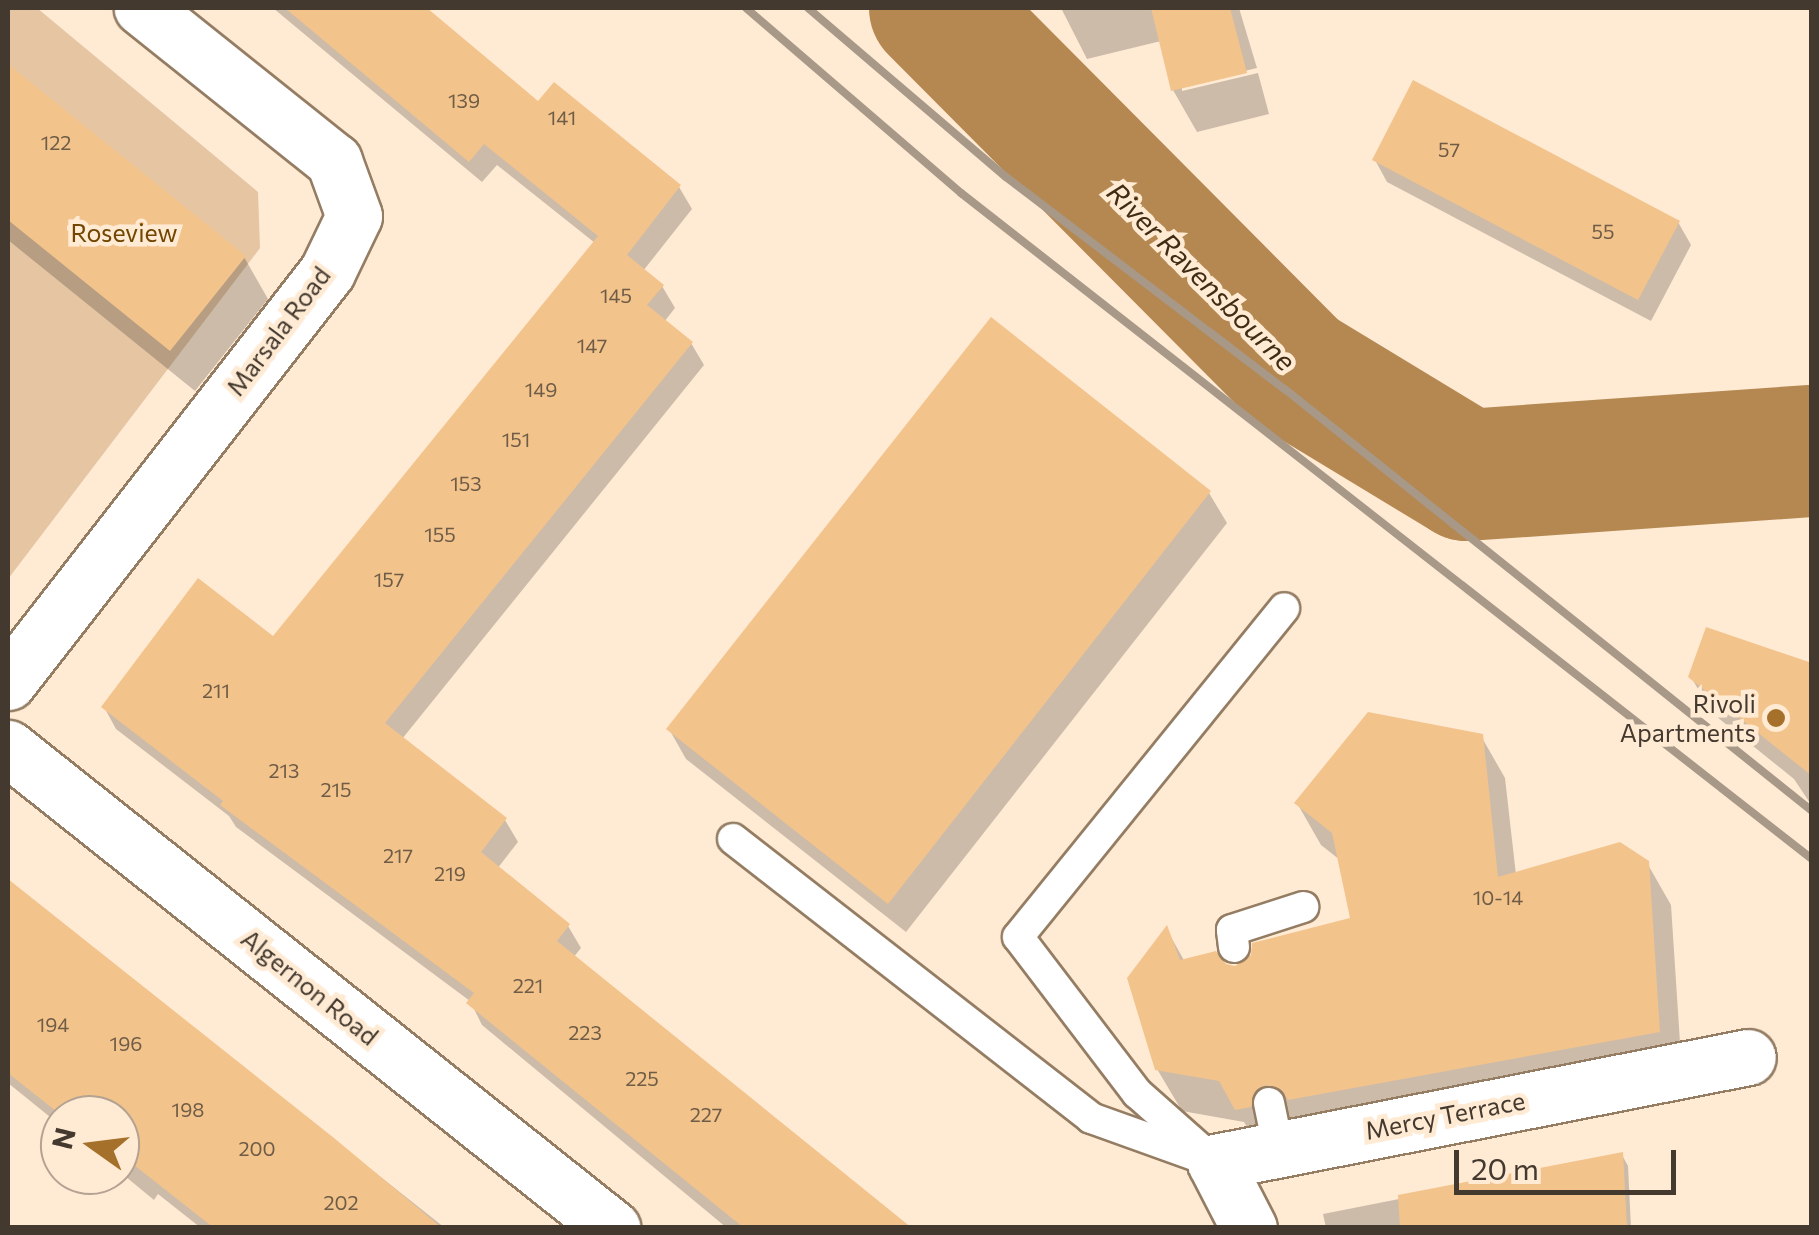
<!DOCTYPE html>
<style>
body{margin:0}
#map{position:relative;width:1819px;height:1235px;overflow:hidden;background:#ffead4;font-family:Commissioner,sans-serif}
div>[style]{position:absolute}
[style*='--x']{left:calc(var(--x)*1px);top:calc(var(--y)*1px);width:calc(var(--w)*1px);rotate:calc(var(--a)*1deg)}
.green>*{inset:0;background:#e5c5a2}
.shadow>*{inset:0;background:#0003}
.river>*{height:132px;margin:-66px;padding:0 66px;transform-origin:66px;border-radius:66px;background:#b58852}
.building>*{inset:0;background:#f3c38c}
.roads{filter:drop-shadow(2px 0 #947d63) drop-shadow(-2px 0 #947d63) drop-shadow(0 2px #947d63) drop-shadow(0 -2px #947d63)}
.lane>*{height:30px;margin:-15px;padding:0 15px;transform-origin:15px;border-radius:15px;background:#fff}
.street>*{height:55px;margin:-27.5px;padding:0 27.5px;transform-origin:27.5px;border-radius:27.5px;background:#fff}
.rail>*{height:8px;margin:-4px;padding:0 4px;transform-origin:4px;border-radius:4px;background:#a89887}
.dots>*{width:28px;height:28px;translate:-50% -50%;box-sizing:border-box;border:5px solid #ffead4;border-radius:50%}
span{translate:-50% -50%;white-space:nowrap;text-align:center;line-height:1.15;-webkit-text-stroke:9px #ffead4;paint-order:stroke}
.number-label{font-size:20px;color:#6f5c46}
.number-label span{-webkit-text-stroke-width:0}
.park-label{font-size:25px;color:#724600}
.street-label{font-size:25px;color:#43392e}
.poi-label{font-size:25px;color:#43392e}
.right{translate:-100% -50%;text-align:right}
.water-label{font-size:28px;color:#402c13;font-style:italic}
.frame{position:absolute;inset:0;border:10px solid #43392e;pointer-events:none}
.north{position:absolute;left:40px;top:1095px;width:100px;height:100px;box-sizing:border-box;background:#ffead4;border:2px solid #b4a392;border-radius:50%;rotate:284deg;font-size:28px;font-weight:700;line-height:40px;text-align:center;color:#43392e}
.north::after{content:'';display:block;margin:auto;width:35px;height:45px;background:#a5702a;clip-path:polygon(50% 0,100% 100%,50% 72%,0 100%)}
.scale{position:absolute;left:1454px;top:1150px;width:222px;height:45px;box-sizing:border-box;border:5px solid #43392e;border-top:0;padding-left:12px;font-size:30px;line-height:35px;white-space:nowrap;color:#43392e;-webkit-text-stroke:8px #ffead4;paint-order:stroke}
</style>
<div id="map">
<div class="green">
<i style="clip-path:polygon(8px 8px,37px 8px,258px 192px,260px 248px,8px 579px)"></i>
</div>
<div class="shadow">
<i style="clip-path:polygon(273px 8px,423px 8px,539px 105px,679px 187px,692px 209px,643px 271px,662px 286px,675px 308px,664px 322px,691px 343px,704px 365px,402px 739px,505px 820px,518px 842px,497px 869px,568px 926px,581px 948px,573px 958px,909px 1228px,727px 1228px,482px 1025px,470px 1001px,236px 827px,229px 816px,116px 729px,104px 707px,273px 640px,595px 243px,497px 165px,482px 182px)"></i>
<i style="clip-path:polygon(1061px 8px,1239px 8px,1257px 68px,1182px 86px,1182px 91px,1258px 73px,1269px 114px,1197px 132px,1173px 90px,1161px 41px,1087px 59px)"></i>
<i style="clip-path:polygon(8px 67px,244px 257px,268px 299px,195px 391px,8px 240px)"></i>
<i style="clip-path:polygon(1375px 160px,1678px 222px,1691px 245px,1651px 321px,1387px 182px)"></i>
<i style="clip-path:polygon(1209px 493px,1227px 523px,906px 932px,686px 759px,669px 729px)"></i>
<i style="clip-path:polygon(1812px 666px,1812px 806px,1794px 779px,1712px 713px,1691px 677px)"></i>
<i style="clip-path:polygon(1481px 736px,1505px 778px,1516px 875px,1647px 863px,1671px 905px,1682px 1073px,1261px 1150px,1244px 1122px,1182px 1111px,1157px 1069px,1167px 930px,1185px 962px,1236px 968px,1353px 919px,1340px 860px,1321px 845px,1297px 803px)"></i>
<i style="clip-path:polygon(8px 881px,445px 1228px,201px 1228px,158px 1194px,154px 1200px,120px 1172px,120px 1115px,60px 1115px,60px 1125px,8px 1083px)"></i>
<i style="clip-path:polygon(1622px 1155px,1628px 1166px,1631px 1228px,1326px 1228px,1323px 1214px)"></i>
</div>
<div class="river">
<i style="--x:935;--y:8;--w:513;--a:45.16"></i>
<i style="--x:1297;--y:372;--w:199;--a:31.2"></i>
<i style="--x:1467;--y:475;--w:346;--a:-4"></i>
</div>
<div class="building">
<i style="clip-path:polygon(285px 8px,427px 8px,538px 101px,554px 82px,681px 185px,627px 255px,664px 285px,647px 305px,693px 342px,385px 723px,507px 818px,481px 852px,570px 924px,557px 941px,912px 1228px,744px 1228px,466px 1003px,474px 993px,220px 805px,223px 801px,101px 707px,198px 578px,273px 636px,598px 236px,484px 144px,469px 162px)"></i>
<i style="clip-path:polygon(1151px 8px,1230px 8px,1247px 73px,1171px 91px)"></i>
<i style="clip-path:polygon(8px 64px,246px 256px,170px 351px,8px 220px)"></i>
<i style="clip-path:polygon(1413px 80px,1680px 221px,1638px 300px,1372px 160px)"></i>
<i style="clip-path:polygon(991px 317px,1211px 491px,888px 904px,666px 729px)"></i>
<i style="clip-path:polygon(1706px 627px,1812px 663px,1812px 776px,1688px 677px)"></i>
<i style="clip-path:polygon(1368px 712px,1483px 734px,1498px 877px,1620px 842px,1649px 861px,1660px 1032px,1288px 1100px,1282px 1090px,1266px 1085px,1256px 1090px,1251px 1107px,1235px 1110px,1219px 1081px,1155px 1070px,1127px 978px,1167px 925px,1180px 960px,1216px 951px,1226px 964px,1235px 966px,1251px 955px,1252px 943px,1350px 918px,1332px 833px,1294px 803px)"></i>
<i style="clip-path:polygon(8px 879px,334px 1138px,442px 1228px,214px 1228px,120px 1154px,120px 1115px,61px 1115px,8px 1073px)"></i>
<i style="clip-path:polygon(1623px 1152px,1627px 1228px,1400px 1228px,1398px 1195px)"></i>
</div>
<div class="roads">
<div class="lane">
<i style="--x:733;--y:839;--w:454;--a:37.9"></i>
<i style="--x:1091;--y:1118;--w:119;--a:19.7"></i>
<i style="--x:1234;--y:947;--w:17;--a:-97"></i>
<i style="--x:1232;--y:930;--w:75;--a:-17.9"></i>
<i style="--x:1269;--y:1103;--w:45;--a:78.4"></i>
<i style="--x:1215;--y:1162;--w:104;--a:-138.5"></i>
<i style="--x:1137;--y:1093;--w:196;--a:-127.3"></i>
<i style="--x:1018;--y:937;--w:423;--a:-51"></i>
</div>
<div class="street">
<i style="--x:8;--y:682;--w:519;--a:-52.12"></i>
<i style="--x:327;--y:272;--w:62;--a:-64.3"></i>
<i style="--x:354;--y:216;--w:59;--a:-110"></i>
<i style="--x:334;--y:161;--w:246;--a:-141.4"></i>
<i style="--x:8;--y:748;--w:772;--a:38.47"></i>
<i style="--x:1249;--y:1228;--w:74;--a:-117.3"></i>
<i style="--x:1215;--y:1162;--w:543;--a:-11.14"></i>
</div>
</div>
<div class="rail">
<i style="--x:746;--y:8;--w:284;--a:40.7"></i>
<i style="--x:961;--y:193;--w:1081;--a:38.05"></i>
<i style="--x:808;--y:8;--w:260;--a:40.5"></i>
<i style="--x:1006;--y:177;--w:352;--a:37.3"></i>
<i style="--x:1286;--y:390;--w:674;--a:38.67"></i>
</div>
<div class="dots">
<i style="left:1776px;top:718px;background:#a5702a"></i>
</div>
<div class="number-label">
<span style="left:464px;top:100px">139</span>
<span style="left:562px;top:117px">141</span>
<span style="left:56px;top:142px">122</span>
<span style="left:1449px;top:149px">57</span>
<span style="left:1603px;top:231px">55</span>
<span style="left:616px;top:295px">145</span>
<span style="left:592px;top:345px">147</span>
<span style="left:541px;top:389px">149</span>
<span style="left:516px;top:439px">151</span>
<span style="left:466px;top:483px">153</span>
<span style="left:440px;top:534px">155</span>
<span style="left:389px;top:579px">157</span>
<span style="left:216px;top:690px">211</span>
<span style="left:284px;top:770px">213</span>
<span style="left:336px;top:789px">215</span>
<span style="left:398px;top:855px">217</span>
<span style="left:450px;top:873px">219</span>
<span style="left:1498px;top:897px">10-14</span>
<span style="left:528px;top:985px">221</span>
<span style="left:53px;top:1024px">194</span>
<span style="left:585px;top:1032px">223</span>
<span style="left:126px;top:1043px">196</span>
<span style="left:642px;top:1078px">225</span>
<span style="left:188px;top:1109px">198</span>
<span style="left:706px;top:1114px">227</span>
<span style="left:257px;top:1148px">200</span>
<span style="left:341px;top:1202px">202</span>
</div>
<div class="park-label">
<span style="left:124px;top:232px">Roseview</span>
</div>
<div class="street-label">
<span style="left:278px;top:331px;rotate:-53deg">Marsala Road</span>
<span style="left:310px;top:987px;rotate:39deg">Algernon Road</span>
<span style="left:1445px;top:1115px;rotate:-11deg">Mercy Terrace</span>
</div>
<div class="poi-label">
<span class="right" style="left:1756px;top:718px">Rivoli<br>Apartments</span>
</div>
<div class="water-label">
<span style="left:1202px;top:276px;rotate:45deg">River Ravensbourne</span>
</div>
<div class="frame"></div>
<div class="north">N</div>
<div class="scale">20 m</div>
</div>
